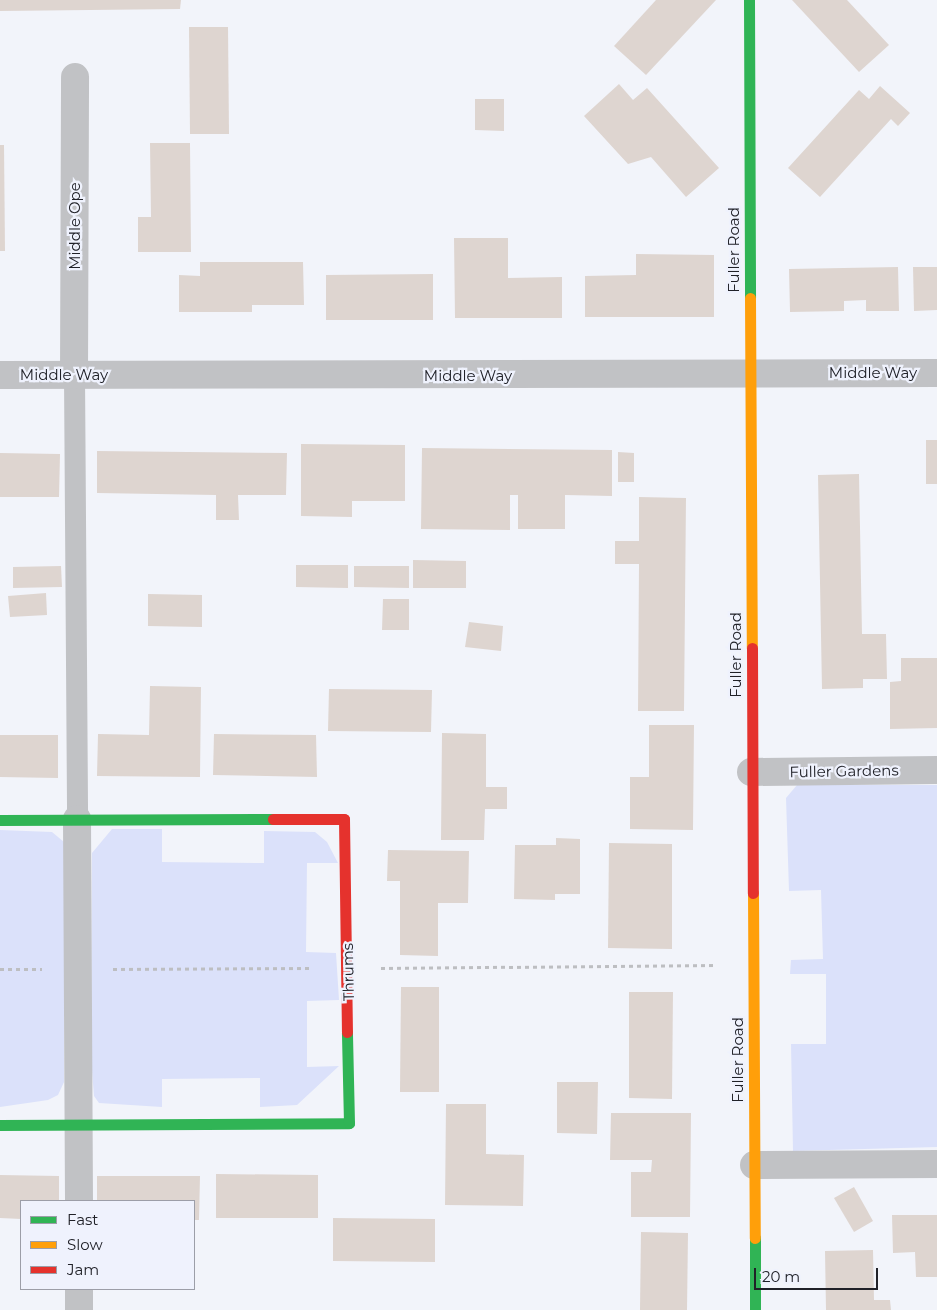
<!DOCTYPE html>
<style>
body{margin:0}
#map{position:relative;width:937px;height:1310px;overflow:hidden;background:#f2f4fa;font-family:Montserrat,sans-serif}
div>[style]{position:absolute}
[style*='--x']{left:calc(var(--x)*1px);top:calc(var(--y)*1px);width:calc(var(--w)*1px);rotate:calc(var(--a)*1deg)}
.green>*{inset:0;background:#dbe1fa}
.building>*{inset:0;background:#ded5d0}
.path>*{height:3px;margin-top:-1.5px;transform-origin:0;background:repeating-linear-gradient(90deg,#bdbec1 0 4px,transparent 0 8px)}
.lane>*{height:21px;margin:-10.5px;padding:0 10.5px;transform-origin:10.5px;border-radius:10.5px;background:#c1c2c5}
.street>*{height:28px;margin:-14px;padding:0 14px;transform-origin:14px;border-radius:14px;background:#c1c2c5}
.fast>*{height:11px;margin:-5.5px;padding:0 5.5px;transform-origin:5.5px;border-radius:5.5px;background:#30b455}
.slow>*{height:11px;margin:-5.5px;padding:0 5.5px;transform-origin:5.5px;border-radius:5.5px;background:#ff9f0a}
.jam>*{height:11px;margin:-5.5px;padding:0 5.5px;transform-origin:5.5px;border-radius:5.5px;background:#e5322d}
span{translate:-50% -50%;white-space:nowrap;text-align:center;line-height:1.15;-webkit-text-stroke:4.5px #eff2fd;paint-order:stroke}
.street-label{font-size:15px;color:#202128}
.legend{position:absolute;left:20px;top:1200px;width:175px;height:90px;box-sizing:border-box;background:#eff2fd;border:1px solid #9c9ea8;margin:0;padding:6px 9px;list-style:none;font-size:15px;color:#202128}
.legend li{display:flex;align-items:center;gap:10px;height:25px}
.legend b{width:25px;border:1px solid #9c9ea8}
.scale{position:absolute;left:754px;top:1268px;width:124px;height:22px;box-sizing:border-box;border:2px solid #202128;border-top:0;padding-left:6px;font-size:15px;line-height:18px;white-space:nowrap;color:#202128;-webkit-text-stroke:4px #eff2fd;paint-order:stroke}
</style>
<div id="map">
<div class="green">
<i style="clip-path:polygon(797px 785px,937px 785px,937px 1147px,793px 1151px,791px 1044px,826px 1044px,826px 974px,790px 974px,791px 960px,823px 959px,821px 890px,789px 891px,786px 798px)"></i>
<i style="clip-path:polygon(112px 829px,162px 829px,162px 862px,264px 863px,264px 831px,315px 832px,327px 842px,338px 863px,307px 863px,306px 952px,336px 953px,339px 1000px,307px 1001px,307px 1067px,339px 1066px,297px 1105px,260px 1107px,260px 1078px,162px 1079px,162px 1107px,99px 1103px,94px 1096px,91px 1058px,92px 853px)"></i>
<i style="clip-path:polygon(0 830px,52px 832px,64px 842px,64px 1082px,58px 1095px,48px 1100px,0 1107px)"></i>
</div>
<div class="building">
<i style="clip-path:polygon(0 0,181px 0,180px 9px,0 11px)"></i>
<i style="clip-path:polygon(656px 0,716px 0,646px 75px,614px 46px)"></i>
<i style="clip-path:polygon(792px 0,847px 0,889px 45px,859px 72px)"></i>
<i style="clip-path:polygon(189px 27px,228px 27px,229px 134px,190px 134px)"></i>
<i style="clip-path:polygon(619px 84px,633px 100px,647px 88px,719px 168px,686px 197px,651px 157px,628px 164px,584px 116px)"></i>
<i style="clip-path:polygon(880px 86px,910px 113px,898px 126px,891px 119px,820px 197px,788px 168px,859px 90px,869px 99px)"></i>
<i style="clip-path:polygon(475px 99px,504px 99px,504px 131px,475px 130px)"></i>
<i style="clip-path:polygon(150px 143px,190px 143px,191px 252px,138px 252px,138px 217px,151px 217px)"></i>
<i style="clip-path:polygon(0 145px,4px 145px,5px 251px,0 251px)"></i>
<i style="clip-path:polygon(454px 238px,508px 238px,508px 278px,562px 277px,562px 318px,455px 318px)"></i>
<i style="clip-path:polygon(636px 254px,714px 255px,714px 317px,585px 317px,585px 276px,636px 275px)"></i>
<i style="clip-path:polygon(200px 262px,303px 262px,304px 305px,252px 305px,252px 312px,179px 312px,179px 275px,200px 276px)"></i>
<i style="clip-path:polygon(898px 267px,899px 311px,866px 311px,866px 300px,844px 301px,844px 311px,790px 312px,789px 269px)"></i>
<i style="clip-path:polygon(913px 267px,937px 267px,937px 310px,914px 311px)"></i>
<i style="clip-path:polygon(433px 274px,433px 320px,326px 320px,326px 275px)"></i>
<i style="clip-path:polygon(926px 440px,937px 440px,937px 484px,926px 484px)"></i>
<i style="clip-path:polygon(301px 444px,405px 445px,405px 501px,352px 501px,352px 517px,301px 516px)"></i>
<i style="clip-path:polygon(422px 448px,612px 450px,612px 496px,565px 495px,565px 529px,518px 529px,518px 495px,510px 495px,510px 530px,421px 529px)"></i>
<i style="clip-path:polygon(97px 451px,287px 453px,286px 495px,238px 495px,239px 520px,216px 520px,216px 495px,97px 493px)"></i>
<i style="clip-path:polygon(618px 452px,634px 453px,634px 482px,618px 482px)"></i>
<i style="clip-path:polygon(0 453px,60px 454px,59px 497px,0 497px)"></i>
<i style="clip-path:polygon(859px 474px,862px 634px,886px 634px,887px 679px,863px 679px,863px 688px,822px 689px,818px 475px)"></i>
<i style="clip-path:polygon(639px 497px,686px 498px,684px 711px,638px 711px,639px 564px,615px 564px,615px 541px,639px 541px)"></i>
<i style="clip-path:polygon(413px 560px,466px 561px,466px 588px,413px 588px)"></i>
<i style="clip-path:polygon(296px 565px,348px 565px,348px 588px,296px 587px)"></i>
<i style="clip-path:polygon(61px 566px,62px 587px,13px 588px,13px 567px)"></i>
<i style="clip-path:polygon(354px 566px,409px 566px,409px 588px,354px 587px)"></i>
<i style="clip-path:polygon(46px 593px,47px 615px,10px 617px,8px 596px)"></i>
<i style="clip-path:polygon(148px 594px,202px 595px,202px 627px,148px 626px)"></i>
<i style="clip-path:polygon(383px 599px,409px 599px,409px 630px,382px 630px)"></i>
<i style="clip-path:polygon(469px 622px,503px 626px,501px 651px,465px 647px)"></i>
<i style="clip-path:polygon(901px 658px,937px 658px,937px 728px,890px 729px,890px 682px,901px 681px)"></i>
<i style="clip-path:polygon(150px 686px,201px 687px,200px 777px,97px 776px,98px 734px,149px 735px)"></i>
<i style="clip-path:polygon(329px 689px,432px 690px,431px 732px,328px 731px)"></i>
<i style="clip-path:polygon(649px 725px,694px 725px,693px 830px,630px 829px,630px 777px,649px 777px)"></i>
<i style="clip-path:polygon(442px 733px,486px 734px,486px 787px,507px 787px,507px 809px,485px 809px,484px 840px,441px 840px)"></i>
<i style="clip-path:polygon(214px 734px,316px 735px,317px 777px,213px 775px)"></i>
<i style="clip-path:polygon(0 735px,58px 735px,58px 778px,0 777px)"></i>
<i style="clip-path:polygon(556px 838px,580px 839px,580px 894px,555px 894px,555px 900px,514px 899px,515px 845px,556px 845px)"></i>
<i style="clip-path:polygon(609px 843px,672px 844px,672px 949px,608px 948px)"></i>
<i style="clip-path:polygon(388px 850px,469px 851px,468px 903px,438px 903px,438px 956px,400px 955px,400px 881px,387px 881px)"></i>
<i style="clip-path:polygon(401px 987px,439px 987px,439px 1092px,400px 1092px)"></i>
<i style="clip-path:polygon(629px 992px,673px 992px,672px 1099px,629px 1098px)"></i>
<i style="clip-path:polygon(557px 1082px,598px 1082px,597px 1134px,557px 1133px)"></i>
<i style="clip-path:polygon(446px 1104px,486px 1104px,486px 1154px,524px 1155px,523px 1206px,445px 1205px)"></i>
<i style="clip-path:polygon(611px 1113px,691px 1113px,690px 1217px,631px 1217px,631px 1172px,651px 1172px,652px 1160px,610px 1160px)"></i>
<i style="clip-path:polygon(216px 1174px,318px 1175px,318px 1218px,216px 1218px)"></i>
<i style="clip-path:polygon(0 1175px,59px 1176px,59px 1201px,21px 1201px,21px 1219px,0 1218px)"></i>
<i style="clip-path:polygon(97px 1176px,200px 1176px,199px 1220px,194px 1220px,194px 1201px,97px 1201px)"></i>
<i style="clip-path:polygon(854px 1187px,873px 1221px,854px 1232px,834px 1198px)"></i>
<i style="clip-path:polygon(892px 1215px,937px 1215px,937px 1277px,916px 1277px,915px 1252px,893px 1253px)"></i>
<i style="clip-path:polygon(333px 1218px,435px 1219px,435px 1262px,333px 1261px)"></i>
<i style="clip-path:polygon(641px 1232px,688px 1233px,687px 1310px,640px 1310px)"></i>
<i style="clip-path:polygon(873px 1250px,874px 1300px,890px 1300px,891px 1310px,826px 1310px,825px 1251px)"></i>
</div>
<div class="path">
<i style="--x:381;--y:968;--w:336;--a:-0.5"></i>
<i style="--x:0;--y:969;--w:42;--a:0"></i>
<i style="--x:113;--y:969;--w:199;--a:-0.3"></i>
</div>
<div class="lane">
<i style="--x:74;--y:375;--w:444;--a:89.6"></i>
</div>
<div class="street">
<i style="--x:0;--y:375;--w:937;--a:-0.12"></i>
<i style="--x:74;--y:375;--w:298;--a:-89.8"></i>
<i style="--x:751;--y:772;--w:186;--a:-0.6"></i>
<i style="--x:77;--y:819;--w:382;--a:89.7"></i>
<i style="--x:754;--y:1165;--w:183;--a:-0.3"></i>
<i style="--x:79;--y:1310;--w:21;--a:-90"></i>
</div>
<div class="fast">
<i style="--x:749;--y:0;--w:298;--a:89.8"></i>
<i style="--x:0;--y:820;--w:273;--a:-0.2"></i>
<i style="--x:0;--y:1125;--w:349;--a:-0.3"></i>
<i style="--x:349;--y:1123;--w:91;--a:-91.3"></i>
<i style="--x:755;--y:1238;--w:72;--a:90"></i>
</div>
<div class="slow">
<i style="--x:750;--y:298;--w:350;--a:89.7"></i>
<i style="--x:753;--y:893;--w:345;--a:89.7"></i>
</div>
<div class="jam">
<i style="--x:752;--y:648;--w:245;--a:89.8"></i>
<i style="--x:273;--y:819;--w:71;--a:0"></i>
<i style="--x:344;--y:819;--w:213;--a:89.2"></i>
</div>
<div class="street-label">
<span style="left:75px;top:226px;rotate:-90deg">Middle Ope</span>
<span style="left:734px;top:250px;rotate:-90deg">Fuller Road</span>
<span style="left:873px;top:373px">Middle Way</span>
<span style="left:64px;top:375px">Middle Way</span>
<span style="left:468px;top:376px">Middle Way</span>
<span style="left:736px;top:655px;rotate:-90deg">Fuller Road</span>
<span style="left:844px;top:771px;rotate:-1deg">Fuller Gardens</span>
<span style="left:348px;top:972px;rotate:-91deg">Thrums</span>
<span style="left:738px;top:1060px;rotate:-90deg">Fuller Road</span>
</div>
<ul class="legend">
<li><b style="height:6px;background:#30b455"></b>Fast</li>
<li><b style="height:6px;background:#ff9f0a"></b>Slow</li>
<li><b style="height:6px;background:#e5322d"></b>Jam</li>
</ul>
<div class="scale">20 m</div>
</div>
